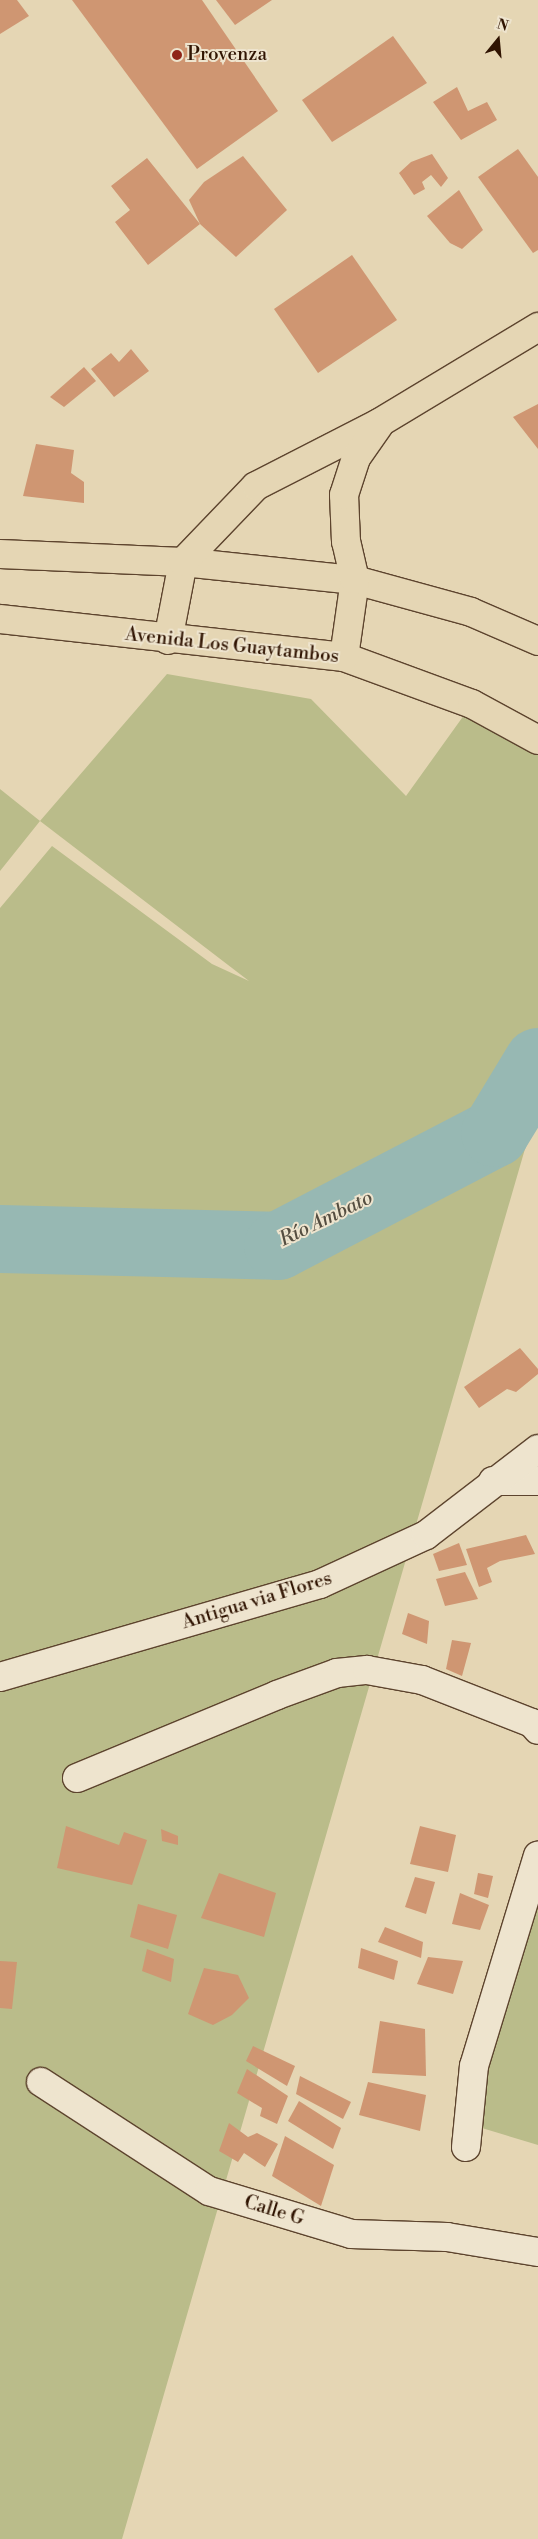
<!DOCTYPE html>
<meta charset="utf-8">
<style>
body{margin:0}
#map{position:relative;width:538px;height:2539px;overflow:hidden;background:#e5d6b4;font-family:"Libre Bodoni",serif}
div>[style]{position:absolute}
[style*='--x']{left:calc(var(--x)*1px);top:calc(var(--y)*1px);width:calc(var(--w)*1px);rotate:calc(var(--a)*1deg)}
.green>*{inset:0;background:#babc8a}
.river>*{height:68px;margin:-34px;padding:0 34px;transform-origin:34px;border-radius:34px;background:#97b8b3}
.building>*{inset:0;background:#cf9672}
.roads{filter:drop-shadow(1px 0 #5d442e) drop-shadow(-1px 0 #5d442e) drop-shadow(0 1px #5d442e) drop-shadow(0 -1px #5d442e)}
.minor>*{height:28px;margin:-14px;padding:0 14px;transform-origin:14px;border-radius:14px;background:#eee4ce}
.major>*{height:28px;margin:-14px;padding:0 14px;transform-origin:14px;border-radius:14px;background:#e5d6b4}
.dots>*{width:14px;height:14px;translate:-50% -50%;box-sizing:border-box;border:2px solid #eee4ce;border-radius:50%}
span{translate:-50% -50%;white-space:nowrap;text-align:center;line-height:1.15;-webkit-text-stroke:4px #eee4ce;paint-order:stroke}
.poi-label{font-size:19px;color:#301402}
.left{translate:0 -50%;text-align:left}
.street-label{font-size:19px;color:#301402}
.water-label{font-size:20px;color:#544d40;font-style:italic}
.north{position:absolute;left:473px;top:15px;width:50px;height:50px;-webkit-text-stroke:4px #eee4ce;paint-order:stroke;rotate:17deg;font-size:14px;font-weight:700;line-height:20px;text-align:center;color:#301402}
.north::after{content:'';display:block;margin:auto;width:18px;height:22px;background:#301402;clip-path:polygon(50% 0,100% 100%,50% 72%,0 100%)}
</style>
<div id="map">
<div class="green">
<i style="clip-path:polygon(167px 674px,311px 699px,406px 796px,472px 704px,538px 740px,538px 1104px,122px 2539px,0 2539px,0 908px,52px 846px,212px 964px,249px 981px,40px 821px,0 871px,0 789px,40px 821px)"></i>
<i style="clip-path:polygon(538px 1862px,538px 2145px,472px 2125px)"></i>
</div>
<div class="river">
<i style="--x:0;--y:1239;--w:278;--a:1.4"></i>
<i style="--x:278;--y:1246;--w:245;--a:-27.5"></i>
<i style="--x:495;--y:1133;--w:83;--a:-58.8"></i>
</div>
<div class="building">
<i style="clip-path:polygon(0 0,17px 0,29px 16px,0 34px)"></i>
<i style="clip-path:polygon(72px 0,202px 0,278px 111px,197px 169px)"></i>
<i style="clip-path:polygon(216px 0,272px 0,235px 25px)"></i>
<i style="clip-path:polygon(393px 36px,427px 83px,332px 142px,302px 100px)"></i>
<i style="clip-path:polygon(457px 87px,468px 111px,487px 102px,497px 120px,461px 140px,433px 102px)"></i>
<i style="clip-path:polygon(518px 149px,538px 177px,538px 250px,533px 253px,478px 177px)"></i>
<i style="clip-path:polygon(432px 154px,448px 178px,441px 187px,431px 175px,422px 182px,425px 189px,414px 195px,399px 173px,411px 162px)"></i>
<i style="clip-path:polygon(243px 156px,287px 210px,236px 257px,200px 224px,189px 200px,204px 182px)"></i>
<i style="clip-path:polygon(147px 158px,200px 224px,148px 265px,115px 222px,130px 210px,111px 186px)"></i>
<i style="clip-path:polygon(459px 190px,483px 230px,462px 249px,450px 243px,427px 216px)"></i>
<i style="clip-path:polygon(352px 255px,397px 320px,318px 373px,274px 309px)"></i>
<i style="clip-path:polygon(131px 349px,149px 371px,114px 397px,91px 369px,111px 353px,119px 362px)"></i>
<i style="clip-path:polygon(84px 367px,96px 381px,64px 407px,50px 397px)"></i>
<i style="clip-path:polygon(538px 404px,538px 449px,513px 417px)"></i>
<i style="clip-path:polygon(36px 444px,74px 450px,71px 473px,84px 482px,84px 503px,23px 496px)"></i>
<i style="clip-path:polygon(520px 1348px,538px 1369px,538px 1374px,516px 1392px,507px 1389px,479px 1408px,464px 1387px)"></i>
<i style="clip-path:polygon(526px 1535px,535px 1554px,500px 1561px,487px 1568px,492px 1582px,479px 1587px,466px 1549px)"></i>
<i style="clip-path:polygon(459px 1543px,467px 1565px,439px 1571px,433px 1554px)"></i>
<i style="clip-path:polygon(465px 1572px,478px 1599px,445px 1606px,436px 1579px)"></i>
<i style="clip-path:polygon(408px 1613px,429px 1621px,427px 1644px,402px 1634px)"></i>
<i style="clip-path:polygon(452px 1640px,471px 1643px,462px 1676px,446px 1669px)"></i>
<i style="clip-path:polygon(66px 1826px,119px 1845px,124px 1832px,147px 1840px,132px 1885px,57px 1868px)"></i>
<i style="clip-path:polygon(420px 1826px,456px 1835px,448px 1872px,410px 1864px)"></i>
<i style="clip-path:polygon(161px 1829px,178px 1836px,178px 1845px,162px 1841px)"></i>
<i style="clip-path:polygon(219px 1873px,276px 1893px,264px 1937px,201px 1918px)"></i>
<i style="clip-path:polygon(478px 1873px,493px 1876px,488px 1898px,474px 1894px)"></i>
<i style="clip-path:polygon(415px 1877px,435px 1882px,426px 1914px,405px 1907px)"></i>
<i style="clip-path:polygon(460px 1893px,489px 1905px,480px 1930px,452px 1924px)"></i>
<i style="clip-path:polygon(138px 1904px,177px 1915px,168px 1949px,130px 1937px)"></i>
<i style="clip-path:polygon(385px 1927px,423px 1942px,421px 1958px,378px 1942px)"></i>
<i style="clip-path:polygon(361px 1948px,398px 1961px,394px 1980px,358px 1968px)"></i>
<i style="clip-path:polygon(147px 1949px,174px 1959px,171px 1982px,142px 1971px)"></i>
<i style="clip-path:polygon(428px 1957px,463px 1961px,453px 1994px,417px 1984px)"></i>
<i style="clip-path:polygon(0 1961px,17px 1962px,12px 2009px,0 2008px)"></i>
<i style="clip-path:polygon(204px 1968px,238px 1975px,249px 1998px,232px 2015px,213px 2025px,188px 2014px)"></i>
<i style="clip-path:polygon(380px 2021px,425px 2029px,426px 2076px,372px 2073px)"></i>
<i style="clip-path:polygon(253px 2046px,295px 2066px,287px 2086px,246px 2061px)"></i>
<i style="clip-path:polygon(247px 2069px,288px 2096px,277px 2124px,260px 2116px,262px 2108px,237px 2093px)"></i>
<i style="clip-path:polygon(300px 2076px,351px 2102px,343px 2119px,296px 2094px)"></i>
<i style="clip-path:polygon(368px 2082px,426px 2095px,420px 2131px,359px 2115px)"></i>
<i style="clip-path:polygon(299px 2101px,341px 2128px,333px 2149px,288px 2121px)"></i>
<i style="clip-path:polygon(229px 2123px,248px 2137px,257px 2133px,278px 2144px,265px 2167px,244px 2153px,238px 2162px,219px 2151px)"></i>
<i style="clip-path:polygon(285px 2136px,334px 2165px,321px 2206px,272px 2176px)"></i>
</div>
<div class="roads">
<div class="minor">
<i style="--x:493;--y:1481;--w:45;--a:0"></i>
<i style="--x:0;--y:1677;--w:333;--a:-16.2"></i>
<i style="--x:320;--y:1584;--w:117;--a:-24.8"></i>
<i style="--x:426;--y:1535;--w:141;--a:-37.5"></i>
<i style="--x:77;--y:1778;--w:217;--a:-22.5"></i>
<i style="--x:277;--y:1695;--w:64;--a:-20.1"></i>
<i style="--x:337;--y:1673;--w:30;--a:-6"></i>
<i style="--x:367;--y:1670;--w:56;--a:10.3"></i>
<i style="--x:422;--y:1680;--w:118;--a:21.4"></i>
<i style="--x:532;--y:1723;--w:9;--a:49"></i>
<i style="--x:41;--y:2082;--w:200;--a:33"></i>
<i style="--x:209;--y:2191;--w:148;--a:16.8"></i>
<i style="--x:351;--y:2234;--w:96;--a:1.8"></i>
<i style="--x:447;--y:2237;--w:92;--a:9.4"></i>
<i style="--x:466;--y:2147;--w:81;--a:-84.4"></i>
<i style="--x:474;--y:2066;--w:220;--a:-73.1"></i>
</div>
<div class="major">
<i style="--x:0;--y:554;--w:183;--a:2.5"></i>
<i style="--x:183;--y:562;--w:173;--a:6"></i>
<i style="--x:355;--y:580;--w:120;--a:15.4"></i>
<i style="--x:471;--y:612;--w:73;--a:23.4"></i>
<i style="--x:0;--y:619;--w:346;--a:6.3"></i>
<i style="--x:344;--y:657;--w:136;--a:20.2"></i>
<i style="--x:472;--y:704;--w:75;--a:28.6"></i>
<i style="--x:168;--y:640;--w:79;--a:-79.1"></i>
<i style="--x:183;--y:562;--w:105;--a:-46.2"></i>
<i style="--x:256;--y:486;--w:138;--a:-27.1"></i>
<i style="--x:379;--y:423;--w:186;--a:-31.1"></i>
<i style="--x:344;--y:657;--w:78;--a:-81.9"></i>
<i style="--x:355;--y:580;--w:39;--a:-103"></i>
<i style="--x:346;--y:542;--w:47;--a:-92.4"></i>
<i style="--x:344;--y:495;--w:39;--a:-72"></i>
<i style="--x:356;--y:458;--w:39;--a:-55"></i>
</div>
</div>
<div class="dots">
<i style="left:177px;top:55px;background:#8f2418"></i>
</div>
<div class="poi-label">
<span class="left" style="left:187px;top:55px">Provenza</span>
</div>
<div class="street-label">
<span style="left:232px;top:646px;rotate:6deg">Avenida Los Guaytambos</span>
<span style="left:257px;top:1601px;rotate:-17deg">Antigua via Flores</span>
<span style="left:274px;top:2211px;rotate:17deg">Calle G</span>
</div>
<div class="water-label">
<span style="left:326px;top:1219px;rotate:-26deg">Río Ambato</span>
</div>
<div class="north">N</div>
</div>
